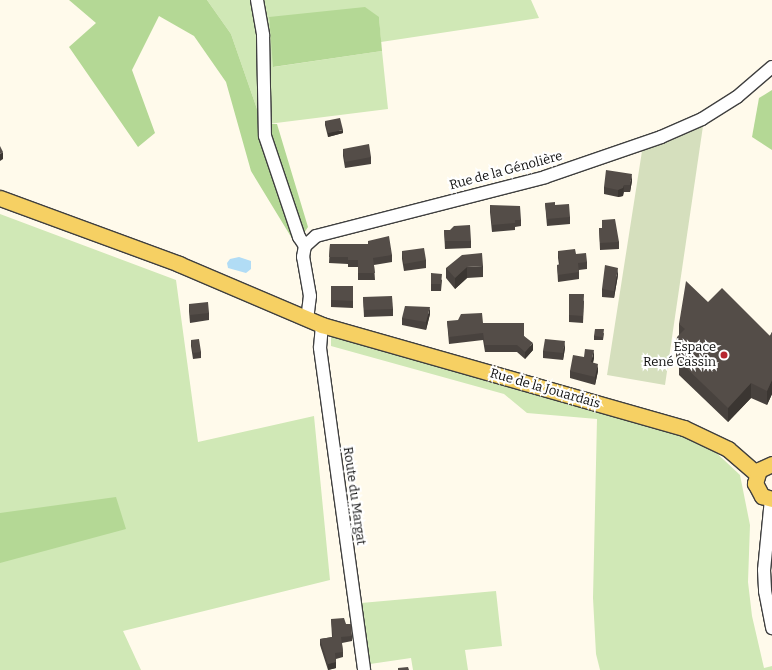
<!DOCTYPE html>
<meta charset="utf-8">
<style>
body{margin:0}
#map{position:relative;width:772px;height:670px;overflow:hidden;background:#fffaeb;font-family:Bitter,serif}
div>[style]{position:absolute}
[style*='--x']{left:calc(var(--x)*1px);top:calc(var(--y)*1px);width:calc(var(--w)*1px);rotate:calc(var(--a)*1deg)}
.green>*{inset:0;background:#d0e8b6}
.forest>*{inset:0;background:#b4d895}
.cemetery>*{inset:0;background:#d5dfbd}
.water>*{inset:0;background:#b1dcf5}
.roads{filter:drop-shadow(1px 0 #3f3f3f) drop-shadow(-1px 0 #3f3f3f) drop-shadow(0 1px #3f3f3f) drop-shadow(0 -1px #3f3f3f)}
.minor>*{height:12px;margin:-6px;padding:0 6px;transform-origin:6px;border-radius:6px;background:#fff}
.major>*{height:15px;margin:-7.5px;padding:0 7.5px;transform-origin:7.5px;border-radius:7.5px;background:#f6d063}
.wall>*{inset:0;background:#48423e}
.shaded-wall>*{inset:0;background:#3b3632}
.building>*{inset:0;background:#544d48}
.dots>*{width:11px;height:11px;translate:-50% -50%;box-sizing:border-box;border:2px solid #fff;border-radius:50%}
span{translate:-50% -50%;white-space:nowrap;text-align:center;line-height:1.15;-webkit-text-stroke:4px #fff;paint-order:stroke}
.street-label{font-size:13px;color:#0c0c0c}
.poi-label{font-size:13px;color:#0c0c0c}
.right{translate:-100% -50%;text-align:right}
</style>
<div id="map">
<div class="green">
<i style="clip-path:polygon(207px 0,531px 0,539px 18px,381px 42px,379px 17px,269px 17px,274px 67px,382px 51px,388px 109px,268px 124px,257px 109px,231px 34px)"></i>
<i style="clip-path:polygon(0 214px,176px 280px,198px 442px,314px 416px,330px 580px,123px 631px,141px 670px,0 670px)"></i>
<i style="clip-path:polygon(331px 336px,570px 400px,666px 429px,707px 444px,740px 475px,750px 525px,748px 582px,752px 616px,764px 668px,772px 666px,772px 670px,600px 670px,596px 654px,593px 598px,597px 419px,527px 413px,504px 394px,331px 346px)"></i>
<i style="clip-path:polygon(496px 591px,502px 646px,465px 650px,468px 670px,413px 670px,411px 658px,370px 664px,361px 603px)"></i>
</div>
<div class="forest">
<i style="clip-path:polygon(69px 0,207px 0,231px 34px,257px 109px,268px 124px,277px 124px,308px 227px,296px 245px,251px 171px,226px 82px,194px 36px,159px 16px,132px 70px,155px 133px,138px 147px,69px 47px,96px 23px)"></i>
<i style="clip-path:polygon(365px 7px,379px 17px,382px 51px,273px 67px,269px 17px)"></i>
<i style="clip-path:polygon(772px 90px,772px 150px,752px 137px,759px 98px)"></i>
<i style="clip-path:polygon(116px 497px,126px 529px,0 563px,0 513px)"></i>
</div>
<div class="cemetery">
<i style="clip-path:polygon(703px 126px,665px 385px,607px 375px,642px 151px)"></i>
</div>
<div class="water">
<i style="clip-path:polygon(239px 257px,251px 261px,251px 269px,246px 273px,228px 268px,227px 263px,230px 259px)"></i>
</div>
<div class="roads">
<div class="minor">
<i style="--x:257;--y:0;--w:36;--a:80"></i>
<i style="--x:263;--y:35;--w:101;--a:88.9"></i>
<i style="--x:265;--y:136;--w:107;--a:71.4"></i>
<i style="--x:299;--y:237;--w:11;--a:56"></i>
<i style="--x:307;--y:320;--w:24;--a:-83"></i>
<i style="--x:310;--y:296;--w:40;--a:-100"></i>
<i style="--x:303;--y:257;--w:11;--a:-80"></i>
<i style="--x:305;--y:246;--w:15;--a:-42"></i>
<i style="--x:316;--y:236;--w:236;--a:-14.4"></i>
<i style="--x:545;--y:177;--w:123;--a:-19"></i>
<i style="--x:661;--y:137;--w:45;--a:-23.7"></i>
<i style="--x:702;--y:119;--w:41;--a:-32.2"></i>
<i style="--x:737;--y:97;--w:46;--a:-40.6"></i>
<i style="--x:322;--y:325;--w:23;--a:95"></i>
<i style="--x:320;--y:348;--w:325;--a:82.2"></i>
<i style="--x:771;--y:499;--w:71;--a:95.6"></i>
<i style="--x:764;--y:570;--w:21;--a:87"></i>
<i style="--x:765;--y:591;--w:38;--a:79"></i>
</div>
<div class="major">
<i style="--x:0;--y:198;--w:191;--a:20.2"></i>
<i style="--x:179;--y:264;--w:155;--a:23.1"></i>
<i style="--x:322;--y:325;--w:376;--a:15.9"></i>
<i style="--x:684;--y:428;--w:49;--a:25.5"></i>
<i style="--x:728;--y:449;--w:38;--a:41"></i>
<i style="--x:772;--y:464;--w:14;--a:155"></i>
<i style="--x:759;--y:470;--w:14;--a:107"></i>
<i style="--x:755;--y:483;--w:15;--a:62"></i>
<i style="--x:762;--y:496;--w:10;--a:17"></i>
</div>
</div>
<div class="wall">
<i style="clip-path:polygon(325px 121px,343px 133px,328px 137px,325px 125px)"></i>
<i style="clip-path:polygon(343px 149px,371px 157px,371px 164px,345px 168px,343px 156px)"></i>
<i style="clip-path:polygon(632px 181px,630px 192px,624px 192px,623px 196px,618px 197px,604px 194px,604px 187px)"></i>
<i style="clip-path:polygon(545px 203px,570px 217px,570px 224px,547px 226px)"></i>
<i style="clip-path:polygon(490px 205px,521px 220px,521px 226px,515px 227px,515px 230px,492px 232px,490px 212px)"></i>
<i style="clip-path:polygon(602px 220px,619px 242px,619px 249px,600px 250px,599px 228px,602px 228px)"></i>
<i style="clip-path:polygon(444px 230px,471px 241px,471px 248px,445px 249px)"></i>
<i style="clip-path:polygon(368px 241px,392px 255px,392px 262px,374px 265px,375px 280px,358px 280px,358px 267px,348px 267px,348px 264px,329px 263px,330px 244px,368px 244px)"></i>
<i style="clip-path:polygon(402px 251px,426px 260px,426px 268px,404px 271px,402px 259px)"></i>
<i style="clip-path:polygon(558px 251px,576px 254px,587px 262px,587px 269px,579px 270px,579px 279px,558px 282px,557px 265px,559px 265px,558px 258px)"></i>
<i style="clip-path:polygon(483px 266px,483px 277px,467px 278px,455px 289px,446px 278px,446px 268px)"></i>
<i style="clip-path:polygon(431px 273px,442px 280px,441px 291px,431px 291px)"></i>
<i style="clip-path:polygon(618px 275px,614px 298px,602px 297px,602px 289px)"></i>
<i style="clip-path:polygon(331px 286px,353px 286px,353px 308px,331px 307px)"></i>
<i style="clip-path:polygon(569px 294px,584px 301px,583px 323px,569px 322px)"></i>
<i style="clip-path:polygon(363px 297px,393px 309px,393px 316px,364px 317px)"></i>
<i style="clip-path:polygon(708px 302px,770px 336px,772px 332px,772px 394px,767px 405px,751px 398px,728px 422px,679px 375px,679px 362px,676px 359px,676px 345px,679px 335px,679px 324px)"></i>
<i style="clip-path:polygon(189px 304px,209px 313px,209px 320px,190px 323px,189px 311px)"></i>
<i style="clip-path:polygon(430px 314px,426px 330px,402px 325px,402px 318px)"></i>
<i style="clip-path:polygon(447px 321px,483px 323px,524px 336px,533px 350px,525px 359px,517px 352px,485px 352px,483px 340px,449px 344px)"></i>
<i style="clip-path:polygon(604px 333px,603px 340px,594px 340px,594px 336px)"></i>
<i style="clip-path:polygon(191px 340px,201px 352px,201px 358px,193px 359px,191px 346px)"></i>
<i style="clip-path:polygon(565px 348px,563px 360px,543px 358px,543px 351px)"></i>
<i style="clip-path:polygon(584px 357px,594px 358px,593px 363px,598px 371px,595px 385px,570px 378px,570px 371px)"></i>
<i style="clip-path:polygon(331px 619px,346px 624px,352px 636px,352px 641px,342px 643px,343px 652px,343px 657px,336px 659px,336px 668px,328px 670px,320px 645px,320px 639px,332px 637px)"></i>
</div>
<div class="shaded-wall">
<i style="clip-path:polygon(343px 130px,343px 133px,328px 137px,328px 133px)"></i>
<i style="clip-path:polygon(3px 152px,3px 159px,0 161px,0 154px)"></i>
<i style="clip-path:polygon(632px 174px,632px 181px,630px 192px,630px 185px)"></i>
<i style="clip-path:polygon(624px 185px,623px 196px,618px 197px,618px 190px)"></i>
<i style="clip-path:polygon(467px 267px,467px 278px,455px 289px,455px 278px)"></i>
<i style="clip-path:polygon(618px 268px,618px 275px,614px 298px,614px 291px)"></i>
<i style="clip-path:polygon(430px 307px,430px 314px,426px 330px,426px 322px)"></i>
<i style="clip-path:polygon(565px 341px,565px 348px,563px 360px,563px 353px)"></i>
<i style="clip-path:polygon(533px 343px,533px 350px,525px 359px,525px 352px)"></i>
<i style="clip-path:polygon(594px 350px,594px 358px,591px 370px,591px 362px)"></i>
<i style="clip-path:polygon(598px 364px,598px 371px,595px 385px,595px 377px)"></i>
<i style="clip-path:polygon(772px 380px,772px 394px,767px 405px,767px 391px)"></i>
<i style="clip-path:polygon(751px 383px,751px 398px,728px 422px,728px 408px)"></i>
<i style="clip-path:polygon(336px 662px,336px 668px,328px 670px,328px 664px)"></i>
</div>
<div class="building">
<i style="clip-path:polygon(340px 118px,343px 130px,328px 133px,325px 121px)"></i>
<i style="clip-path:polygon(369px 144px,371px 157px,345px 162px,343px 149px)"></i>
<i style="clip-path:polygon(0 146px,3px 152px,0 154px)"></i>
<i style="clip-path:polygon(606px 170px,632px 174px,630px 185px,624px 185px,623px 188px,618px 190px,604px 187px)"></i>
<i style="clip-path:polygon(555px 202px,555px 205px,569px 204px,570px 217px,547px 219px,545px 203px)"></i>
<i style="clip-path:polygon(490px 205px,520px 206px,521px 220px,515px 220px,515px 223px,492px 225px)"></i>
<i style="clip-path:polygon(615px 219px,619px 242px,600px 243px,599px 228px,602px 228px,602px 220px)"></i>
<i style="clip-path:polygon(470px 225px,471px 241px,445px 241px,444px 230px,450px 230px,454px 226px)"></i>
<i style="clip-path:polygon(389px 236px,392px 255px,373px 258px,375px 273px,358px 273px,358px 260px,348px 260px,348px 257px,329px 257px,330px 244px,368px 244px,368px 241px)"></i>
<i style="clip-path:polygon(424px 248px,426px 260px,404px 264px,402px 251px)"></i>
<i style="clip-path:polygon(575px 249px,576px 254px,586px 253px,587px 262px,578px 263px,579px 272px,558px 275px,557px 265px,560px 264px,558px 251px)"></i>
<i style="clip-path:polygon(482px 253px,483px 266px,467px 267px,455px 278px,446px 268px,462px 255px)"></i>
<i style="clip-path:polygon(605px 265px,618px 268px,614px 291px,602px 289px)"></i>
<i style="clip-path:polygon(431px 273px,442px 274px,441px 284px,431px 284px)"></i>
<i style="clip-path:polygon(686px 281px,708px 302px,722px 288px,770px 336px,772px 332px,772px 380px,767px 391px,751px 383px,728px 408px,679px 361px,686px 354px,676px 345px,677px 337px,685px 329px,679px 324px)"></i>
<i style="clip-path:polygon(331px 286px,353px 286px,353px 301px,331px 300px)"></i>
<i style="clip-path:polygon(569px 294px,584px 294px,583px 316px,569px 315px)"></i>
<i style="clip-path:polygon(392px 296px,393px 309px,364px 310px,363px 297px)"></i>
<i style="clip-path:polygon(208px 302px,209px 313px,190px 315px,189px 304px)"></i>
<i style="clip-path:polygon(405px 306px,430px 307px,426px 322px,402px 318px)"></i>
<i style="clip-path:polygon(482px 313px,483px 323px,524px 323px,524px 336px,533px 343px,525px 352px,517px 345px,485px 345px,483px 333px,449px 337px,447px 321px,458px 320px,461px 314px)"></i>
<i style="clip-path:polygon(595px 329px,604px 329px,603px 337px,594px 336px)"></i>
<i style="clip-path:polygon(199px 339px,201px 352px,193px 353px,191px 340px)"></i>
<i style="clip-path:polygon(545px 339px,565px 341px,563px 353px,543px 351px)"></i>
<i style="clip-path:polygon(585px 349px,594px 350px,591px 362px,598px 364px,595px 377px,570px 371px,573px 355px,584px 357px)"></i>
<i style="clip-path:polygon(344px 618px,346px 624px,351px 624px,352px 636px,341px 637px,343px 652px,335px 653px,336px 662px,328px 664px,320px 639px,333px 637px,331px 619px)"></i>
<i style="clip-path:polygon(408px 667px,409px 670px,398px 670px,398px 668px)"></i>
</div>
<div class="dots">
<i style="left:724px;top:355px;background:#b82730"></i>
</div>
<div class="street-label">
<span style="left:506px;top:171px;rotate:-15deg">Rue de la Génolière</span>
<span style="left:545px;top:389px;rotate:16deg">Rue de la Jouardais</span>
<span style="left:354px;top:496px;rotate:82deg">Route du Margat</span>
</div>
<div class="poi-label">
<span class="right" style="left:716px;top:355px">Espace<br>René Cassin</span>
</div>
</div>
